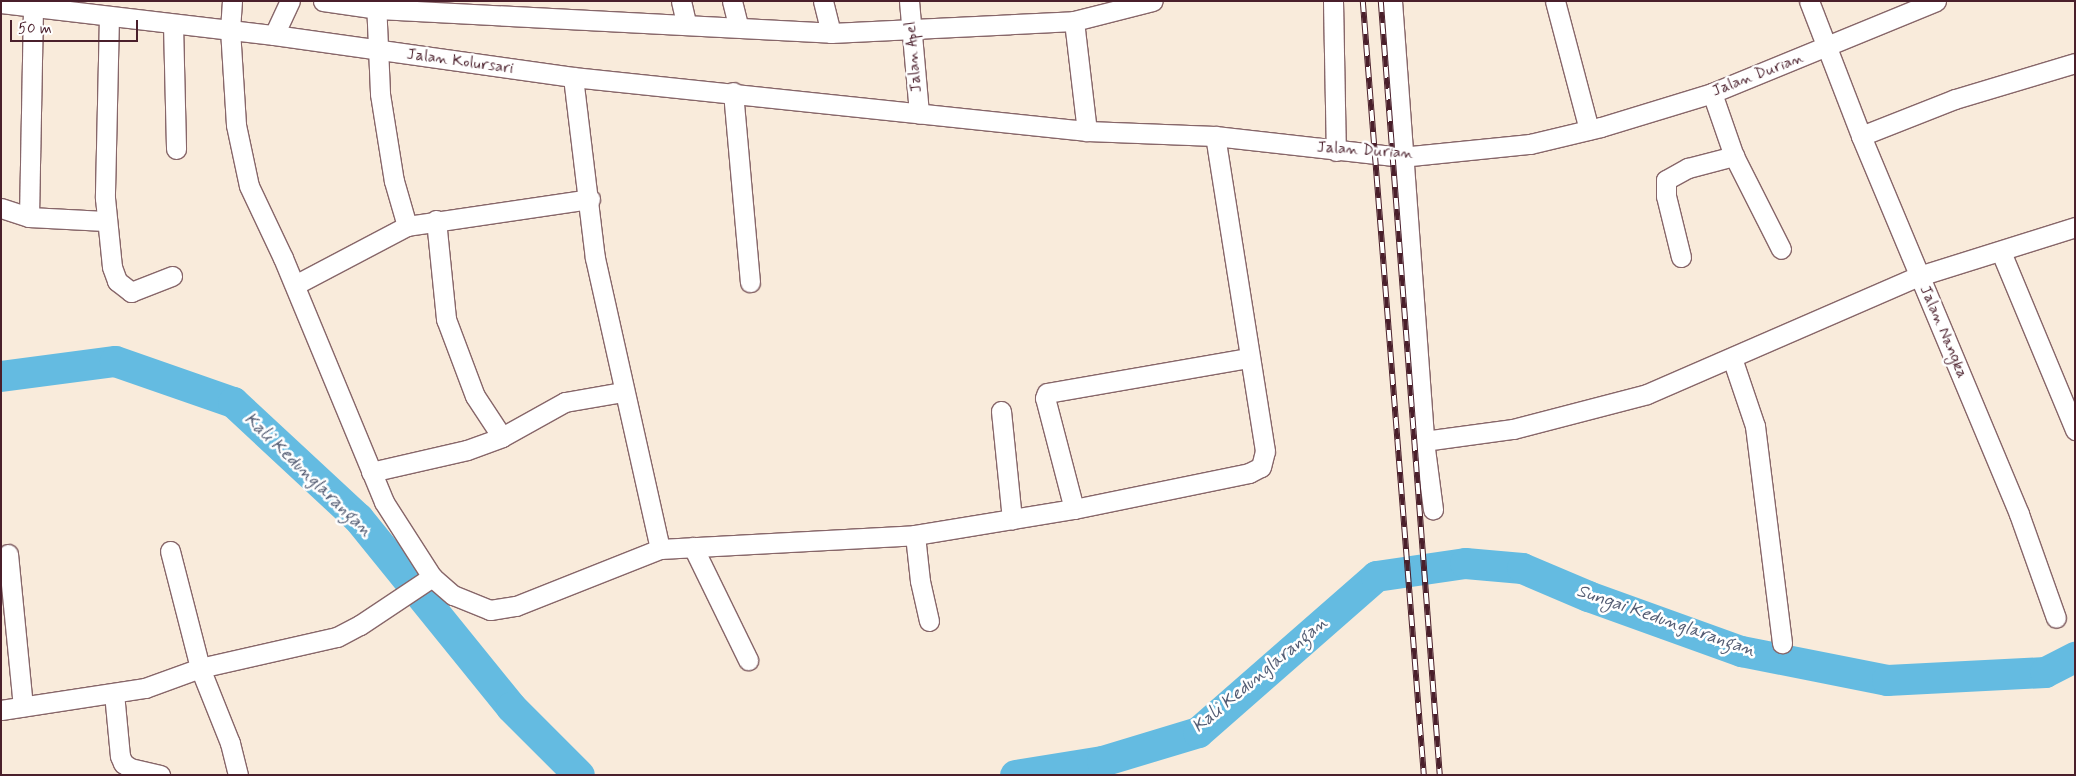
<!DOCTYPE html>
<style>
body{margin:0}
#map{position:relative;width:2076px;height:776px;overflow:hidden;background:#f9ebdb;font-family:Mynerve,sans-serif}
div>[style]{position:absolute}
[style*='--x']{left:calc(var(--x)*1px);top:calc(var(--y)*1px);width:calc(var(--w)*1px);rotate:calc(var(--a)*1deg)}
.river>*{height:31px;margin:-15.5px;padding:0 15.5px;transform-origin:15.5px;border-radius:15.5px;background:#64bbe1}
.roads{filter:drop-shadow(1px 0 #876669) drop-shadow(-1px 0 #876669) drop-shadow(0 1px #876669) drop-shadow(0 -1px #876669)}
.minor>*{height:19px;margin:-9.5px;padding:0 9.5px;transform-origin:9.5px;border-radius:9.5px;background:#fff}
.rail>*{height:5.5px;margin-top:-2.75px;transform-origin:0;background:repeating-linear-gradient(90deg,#fff 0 11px,#4a1f2b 0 22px);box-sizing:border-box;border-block:1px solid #4a1f2b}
span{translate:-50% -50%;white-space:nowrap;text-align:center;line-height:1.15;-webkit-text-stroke:5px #fff;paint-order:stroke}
.street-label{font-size:16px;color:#4a1f2b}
.water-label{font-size:18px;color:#545d74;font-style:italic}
.frame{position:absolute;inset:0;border:2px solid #4a1f2b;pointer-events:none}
.scale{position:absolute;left:10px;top:20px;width:128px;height:22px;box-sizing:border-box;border:2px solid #4a1f2b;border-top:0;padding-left:6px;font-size:15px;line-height:18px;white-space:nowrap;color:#4a1f2b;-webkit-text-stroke:4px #fff;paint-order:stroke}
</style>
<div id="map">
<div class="river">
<i style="--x:1;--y:376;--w:115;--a:-7.5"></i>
<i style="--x:115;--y:361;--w:125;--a:19.2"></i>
<i style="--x:233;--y:402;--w:171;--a:42.9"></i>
<i style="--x:358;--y:518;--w:243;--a:51"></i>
<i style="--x:511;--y:707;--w:96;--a:45"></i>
<i style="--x:1015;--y:775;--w:88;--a:-9.1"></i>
<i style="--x:1102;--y:761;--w:100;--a:-16.8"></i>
<i style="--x:1198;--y:732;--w:237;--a:-41.2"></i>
<i style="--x:1376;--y:576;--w:90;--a:-8.3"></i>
<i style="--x:1465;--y:563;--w:57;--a:5"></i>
<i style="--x:1522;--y:568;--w:72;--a:23"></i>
<i style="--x:1588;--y:596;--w:163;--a:19.8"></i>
<i style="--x:1741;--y:651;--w:149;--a:11.2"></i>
<i style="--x:1887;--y:680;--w:158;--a:-2.9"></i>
<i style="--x:2045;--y:672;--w:34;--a:-27"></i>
</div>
<div class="roads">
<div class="minor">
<i style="--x:232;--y:1;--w:28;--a:94"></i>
<i style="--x:230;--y:29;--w:96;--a:86.4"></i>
<i style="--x:236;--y:125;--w:62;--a:78"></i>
<i style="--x:249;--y:186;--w:80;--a:64.7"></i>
<i style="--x:283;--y:258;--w:264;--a:67.5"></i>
<i style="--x:384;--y:502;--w:89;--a:57.4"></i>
<i style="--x:432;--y:577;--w:28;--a:41"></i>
<i style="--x:453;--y:595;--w:40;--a:22"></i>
<i style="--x:490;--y:610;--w:26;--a:-9"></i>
<i style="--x:516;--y:606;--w:155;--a:-21.6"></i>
<i style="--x:660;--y:549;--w:255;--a:-3.1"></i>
<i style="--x:915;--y:535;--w:161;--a:-9.3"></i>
<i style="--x:1074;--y:509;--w:179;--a:-11.6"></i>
<i style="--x:1249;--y:473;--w:13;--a:-27"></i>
<i style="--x:1261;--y:467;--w:16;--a:-76"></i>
<i style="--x:1265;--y:451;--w:319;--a:-99"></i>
<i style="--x:323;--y:1;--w:56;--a:8.3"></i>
<i style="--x:378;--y:9;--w:454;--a:3"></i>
<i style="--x:831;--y:33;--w:243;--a:-2.8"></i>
<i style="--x:1074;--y:21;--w:81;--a:-14.2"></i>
<i style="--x:376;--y:1;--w:93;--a:87.5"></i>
<i style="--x:380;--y:94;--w:88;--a:80.9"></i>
<i style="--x:394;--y:181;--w:47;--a:73.9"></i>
<i style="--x:681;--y:1;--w:23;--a:77"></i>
<i style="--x:732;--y:1;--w:25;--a:76"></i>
<i style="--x:823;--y:1;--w:33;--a:76"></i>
<i style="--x:909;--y:1;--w:113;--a:84.9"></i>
<i style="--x:1333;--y:1;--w:150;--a:88.9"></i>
<i style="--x:1392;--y:1;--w:441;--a:85.8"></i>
<i style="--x:1424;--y:441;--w:69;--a:82.5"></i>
<i style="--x:1555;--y:1;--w:133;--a:75.2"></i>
<i style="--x:1809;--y:1;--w:145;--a:68.9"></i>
<i style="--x:1861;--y:136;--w:410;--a:67.3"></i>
<i style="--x:2019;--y:514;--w:110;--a:70.4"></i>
<i style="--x:1;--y:3;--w:275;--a:6.7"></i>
<i style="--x:274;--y:35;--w:302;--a:8"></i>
<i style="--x:573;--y:77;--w:517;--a:6"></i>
<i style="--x:1087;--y:131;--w:128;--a:2.2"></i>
<i style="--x:1215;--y:136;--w:187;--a:6.4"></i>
<i style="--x:1401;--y:157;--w:130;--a:-5.8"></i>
<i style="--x:1530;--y:144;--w:73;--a:-13.5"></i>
<i style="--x:1601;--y:127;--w:116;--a:-17"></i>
<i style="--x:1712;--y:93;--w:242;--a:-22.3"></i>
<i style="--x:109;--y:16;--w:182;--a:91.3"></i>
<i style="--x:105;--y:198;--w:69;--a:84.2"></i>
<i style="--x:112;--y:267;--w:15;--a:70"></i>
<i style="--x:117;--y:281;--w:18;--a:38"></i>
<i style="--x:131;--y:292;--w:44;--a:-21.3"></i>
<i style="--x:1074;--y:21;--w:111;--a:83.3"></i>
<i style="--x:173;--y:24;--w:125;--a:88.6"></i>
<i style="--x:274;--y:35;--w:38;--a:-65"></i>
<i style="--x:573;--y:77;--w:182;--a:83.1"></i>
<i style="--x:595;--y:258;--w:298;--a:77.4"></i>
<i style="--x:733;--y:92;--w:191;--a:84.9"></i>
<i style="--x:1712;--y:93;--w:67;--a:70.8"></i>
<i style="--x:1734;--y:156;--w:104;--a:63.2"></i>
<i style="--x:1861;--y:136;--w:101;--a:-21.5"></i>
<i style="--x:1955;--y:99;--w:125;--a:-16.7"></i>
<i style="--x:1;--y:208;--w:29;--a:18"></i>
<i style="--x:29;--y:217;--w:76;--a:3"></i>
<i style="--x:29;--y:217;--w:210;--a:-88.9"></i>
<i style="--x:436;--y:220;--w:100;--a:84.2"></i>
<i style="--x:446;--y:319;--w:82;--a:69.4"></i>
<i style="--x:475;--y:396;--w:49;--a:56.6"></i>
<i style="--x:2001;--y:252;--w:193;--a:67.4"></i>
<i style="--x:1681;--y:257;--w:63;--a:-103.8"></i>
<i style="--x:1666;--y:196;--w:16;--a:-90"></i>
<i style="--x:1666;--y:180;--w:25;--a:-29"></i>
<i style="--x:1688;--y:168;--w:48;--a:-14.6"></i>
<i style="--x:295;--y:285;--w:127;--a:-27.8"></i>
<i style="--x:407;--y:226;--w:185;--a:-8.4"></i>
<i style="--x:1732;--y:358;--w:72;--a:71.3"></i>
<i style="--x:1755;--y:426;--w:219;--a:82.9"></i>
<i style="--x:1001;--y:411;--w:109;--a:84.2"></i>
<i style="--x:1424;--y:441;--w:90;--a:-7.7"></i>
<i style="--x:1513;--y:429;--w:138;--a:-14.6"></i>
<i style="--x:1647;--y:394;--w:296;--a:-23.5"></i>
<i style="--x:1919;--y:276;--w:164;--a:-17.4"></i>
<i style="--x:371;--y:472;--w:98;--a:-12.9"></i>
<i style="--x:467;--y:450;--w:37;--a:-20"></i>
<i style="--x:502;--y:437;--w:72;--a:-29.1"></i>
<i style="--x:565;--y:402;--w:59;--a:-9.8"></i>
<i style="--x:1074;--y:509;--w:115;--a:-104.6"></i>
<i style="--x:1045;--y:398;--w:5;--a:-68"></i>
<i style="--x:1047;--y:393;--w:204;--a:-9.9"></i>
<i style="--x:915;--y:535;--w:46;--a:83.8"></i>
<i style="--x:920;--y:581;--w:41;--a:77.3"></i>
<i style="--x:693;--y:547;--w:126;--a:64"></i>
<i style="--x:170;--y:551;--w:121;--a:75.6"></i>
<i style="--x:200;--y:668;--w:81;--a:68.2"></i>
<i style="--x:230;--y:743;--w:33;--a:76"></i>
<i style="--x:8;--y:554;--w:153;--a:84.4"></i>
<i style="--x:114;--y:693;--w:63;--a:84.6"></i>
<i style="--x:120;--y:756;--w:8;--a:67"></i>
<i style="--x:123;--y:763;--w:9;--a:36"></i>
<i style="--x:130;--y:768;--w:31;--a:13"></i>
<i style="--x:1;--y:710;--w:146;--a:-8.7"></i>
<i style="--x:145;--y:688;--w:59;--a:-20"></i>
<i style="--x:200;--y:668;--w:140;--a:-12.8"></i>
<i style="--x:337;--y:637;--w:26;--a:-28"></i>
<i style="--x:360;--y:625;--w:87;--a:-33.7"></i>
</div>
</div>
<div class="rail">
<i style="--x:1363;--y:1;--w:776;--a:85.49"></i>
<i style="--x:1381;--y:1;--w:776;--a:85.64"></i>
</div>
<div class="street-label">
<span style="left:914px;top:57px;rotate:-95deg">Jalan Apel</span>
<span style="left:460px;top:62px;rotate:8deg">Jalan Kolursari</span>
<span style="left:1758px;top:75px;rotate:-21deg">Jalan Durian</span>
<span style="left:1365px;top:151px;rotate:4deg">Jalan Durian</span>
<span style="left:1943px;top:332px;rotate:67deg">Jalan Nangka</span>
</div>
<div class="water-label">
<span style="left:308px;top:475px;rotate:44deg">Kali Kedunglarangan</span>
<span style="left:1666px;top:621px;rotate:19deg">Sungai Kedunglarangan</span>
<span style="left:1260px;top:675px;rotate:-40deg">Kali Kedunglarangan</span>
</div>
<div class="frame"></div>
<div class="scale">50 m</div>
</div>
